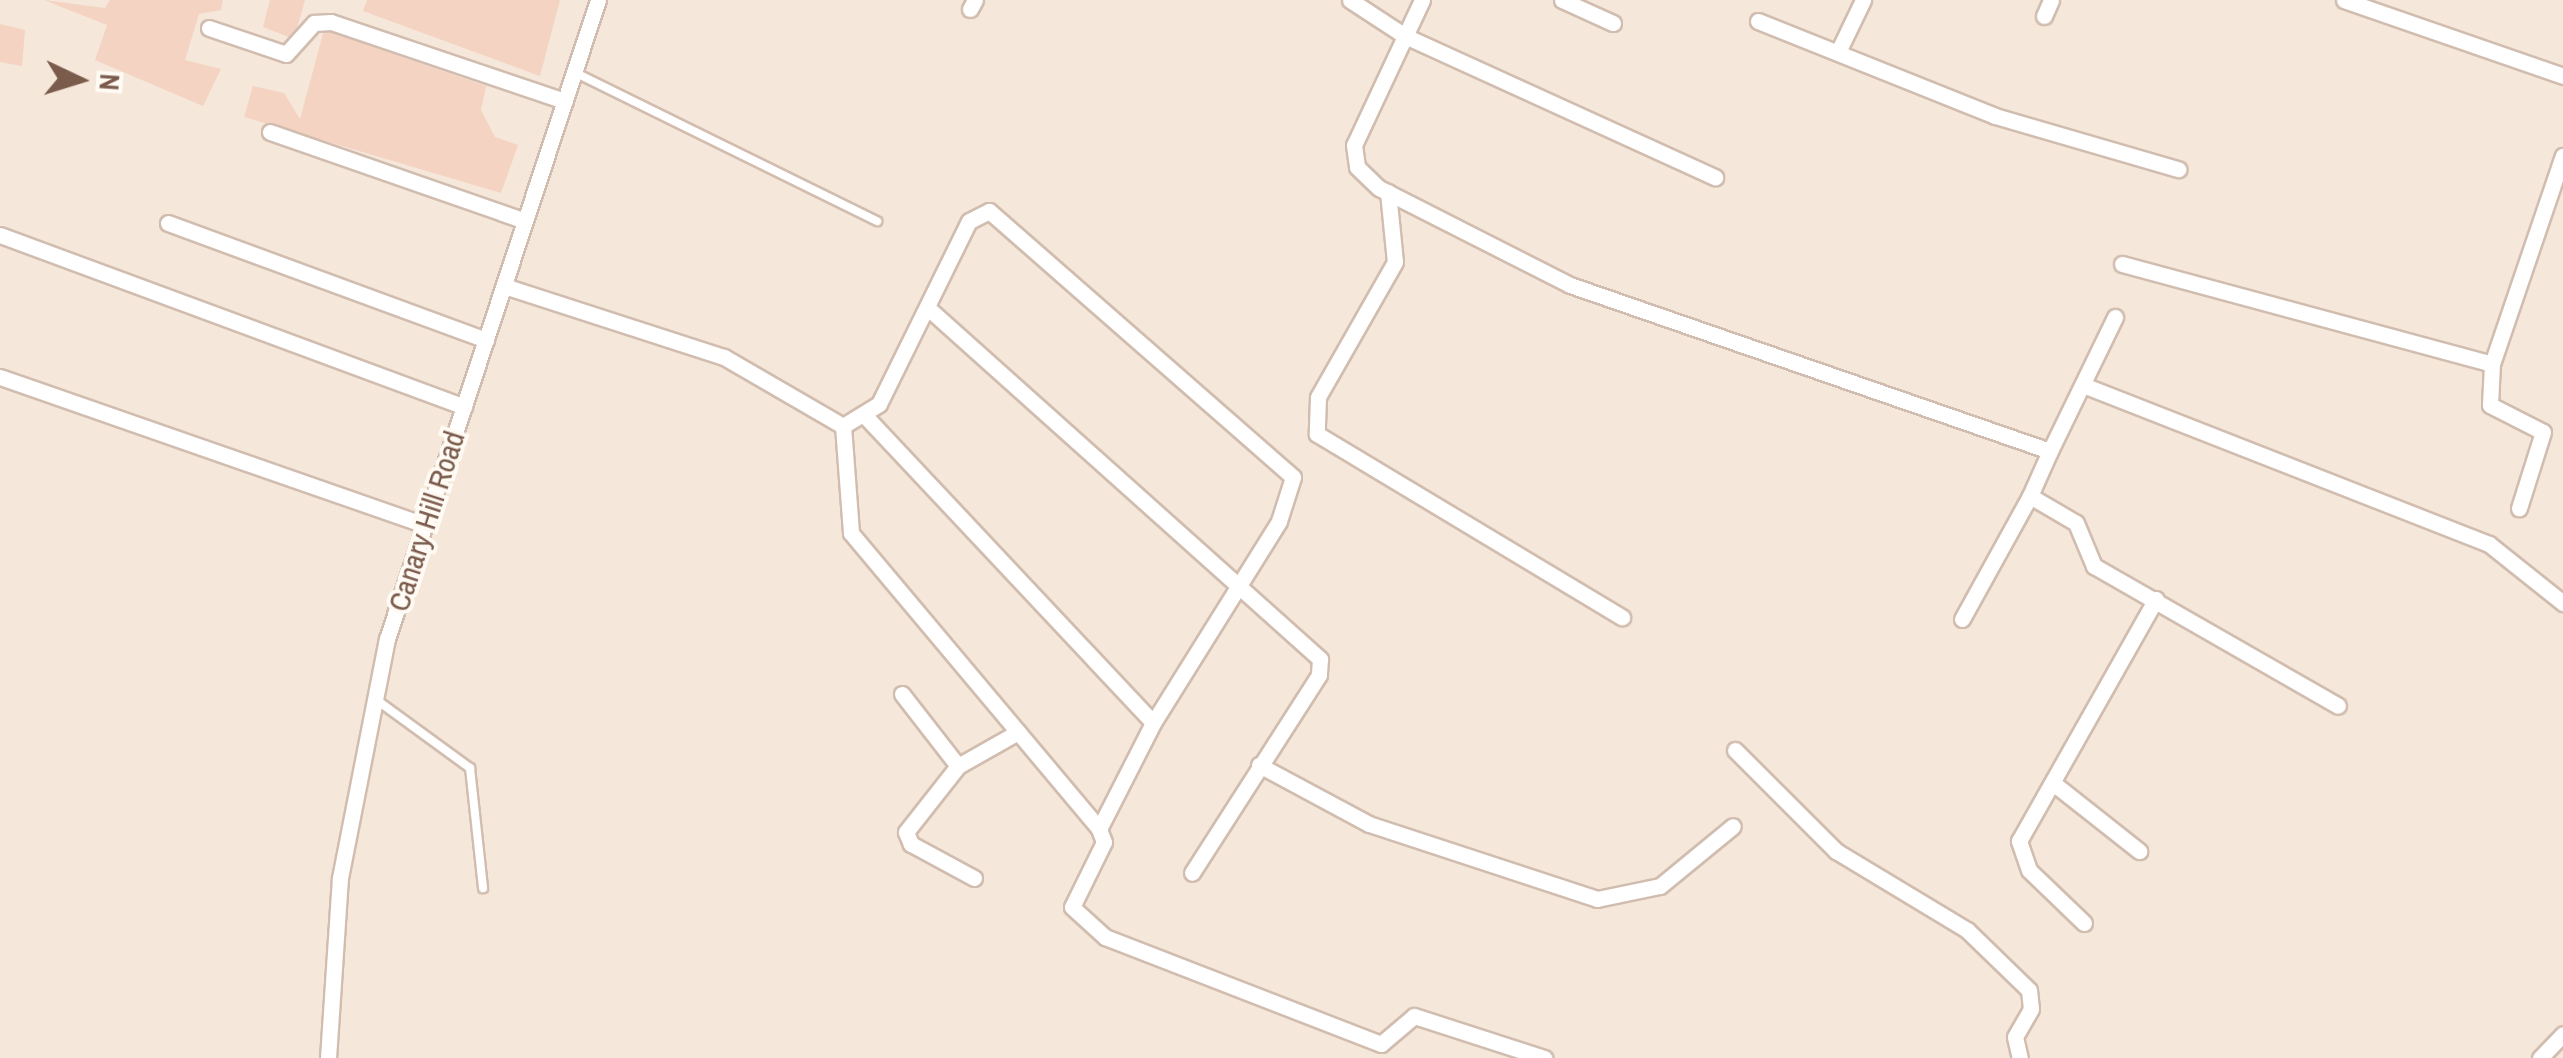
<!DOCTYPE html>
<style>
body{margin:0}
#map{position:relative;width:2563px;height:1058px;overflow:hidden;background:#fdf5eb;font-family:"Archivo Narrow",sans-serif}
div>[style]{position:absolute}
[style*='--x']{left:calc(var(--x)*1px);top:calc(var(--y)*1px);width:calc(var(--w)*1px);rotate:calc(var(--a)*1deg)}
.residential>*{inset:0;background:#f5e7d9}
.building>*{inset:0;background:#f4d3c2}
.roads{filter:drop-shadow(2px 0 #d1bdaf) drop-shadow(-2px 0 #d1bdaf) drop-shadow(0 2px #d1bdaf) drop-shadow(0 -2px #d1bdaf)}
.lane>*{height:8px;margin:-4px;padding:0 4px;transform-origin:4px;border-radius:4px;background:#fff}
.street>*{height:15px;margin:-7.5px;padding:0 7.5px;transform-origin:7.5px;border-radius:7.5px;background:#fff}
span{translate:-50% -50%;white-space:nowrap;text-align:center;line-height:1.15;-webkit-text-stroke:8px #fffaf3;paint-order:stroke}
.street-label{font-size:30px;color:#7a5b4c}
.north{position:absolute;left:30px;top:30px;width:100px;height:100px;-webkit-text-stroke:8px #fffaf3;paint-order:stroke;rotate:94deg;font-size:28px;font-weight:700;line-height:40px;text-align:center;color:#7a5b4c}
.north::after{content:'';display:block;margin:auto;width:35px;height:45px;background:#7a5b4c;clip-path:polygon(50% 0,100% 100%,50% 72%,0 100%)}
</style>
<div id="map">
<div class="residential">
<i style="clip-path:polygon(0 0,2563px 0,2563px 1058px,0 1058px)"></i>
</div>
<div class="building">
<i style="clip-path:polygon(44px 0,105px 8px,110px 0,223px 0,221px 10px,199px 14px,185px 60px,221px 69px,203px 106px,95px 60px,107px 25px)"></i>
<i style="clip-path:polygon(270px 0,305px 0,294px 39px,263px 27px)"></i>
<i style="clip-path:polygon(367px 0,560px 0,540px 76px,363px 11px)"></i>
<i style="clip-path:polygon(0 24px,25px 30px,22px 66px,0 62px)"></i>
<i style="clip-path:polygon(324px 30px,486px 86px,481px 110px,495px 137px,518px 145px,501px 193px,244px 117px,253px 86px,284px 93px,300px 119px)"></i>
</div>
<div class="roads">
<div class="lane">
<i style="--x:574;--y:72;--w:338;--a:26.2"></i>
<i style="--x:374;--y:698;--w:119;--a:36.1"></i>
<i style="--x:470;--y:768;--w:121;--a:83.8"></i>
</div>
<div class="street">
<i style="--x:1350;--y:0;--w:66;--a:33.2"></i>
<i style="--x:1405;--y:36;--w:341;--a:24.5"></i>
<i style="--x:1422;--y:0;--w:160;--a:115.1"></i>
<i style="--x:1354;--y:145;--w:22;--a:82"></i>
<i style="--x:1357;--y:167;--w:30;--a:44"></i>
<i style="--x:1379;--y:188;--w:214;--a:26.9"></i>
<i style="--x:1570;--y:285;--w:508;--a:19.08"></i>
<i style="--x:2050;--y:451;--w:49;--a:114"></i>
<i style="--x:2030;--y:496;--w:53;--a:30.4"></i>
<i style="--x:2076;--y:523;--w:47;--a:67.3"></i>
<i style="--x:2094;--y:566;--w:281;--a:29.8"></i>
<i style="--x:1562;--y:0;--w:56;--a:24.3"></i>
<i style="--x:2344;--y:0;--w:232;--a:19.1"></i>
<i style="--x:970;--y:9;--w:10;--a:-61"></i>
<i style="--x:2044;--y:16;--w:17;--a:-66"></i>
<i style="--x:1758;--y:21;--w:255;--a:21.8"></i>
<i style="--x:1995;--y:116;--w:191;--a:16.2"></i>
<i style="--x:209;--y:28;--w:81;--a:18.7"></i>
<i style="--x:286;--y:54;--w:42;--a:-47.9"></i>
<i style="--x:314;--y:23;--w:17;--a:-3"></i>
<i style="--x:331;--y:22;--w:247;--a:18.7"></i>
<i style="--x:1838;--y:52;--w:58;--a:-64.3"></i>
<i style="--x:270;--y:132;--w:270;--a:19.2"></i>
<i style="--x:1388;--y:192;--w:70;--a:84.3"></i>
<i style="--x:1395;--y:262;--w:155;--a:119.7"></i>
<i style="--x:1318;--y:397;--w:37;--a:92"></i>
<i style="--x:1317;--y:434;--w:356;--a:31"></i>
<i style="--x:168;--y:223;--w:339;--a:20.2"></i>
<i style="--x:0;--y:235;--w:495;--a:20.3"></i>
<i style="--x:2122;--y:264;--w:383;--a:15.1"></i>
<i style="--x:2492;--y:364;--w:220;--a:-71.2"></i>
<i style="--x:504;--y:286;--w:231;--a:17.9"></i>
<i style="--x:724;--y:357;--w:138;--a:30.1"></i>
<i style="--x:843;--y:426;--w:107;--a:85.7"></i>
<i style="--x:851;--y:533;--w:386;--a:50"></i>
<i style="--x:1099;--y:829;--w:119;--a:-63"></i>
<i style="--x:1153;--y:723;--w:238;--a:-58"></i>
<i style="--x:1279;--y:521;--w:46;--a:-72.3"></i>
<i style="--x:1293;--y:477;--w:404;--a:-138.8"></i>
<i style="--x:989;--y:211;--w:22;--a:153"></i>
<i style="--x:969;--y:221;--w:204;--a:116.2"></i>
<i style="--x:879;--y:404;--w:42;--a:148.6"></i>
<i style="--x:929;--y:309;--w:525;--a:41.83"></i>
<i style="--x:1320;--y:659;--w:16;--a:94"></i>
<i style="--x:1319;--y:675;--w:235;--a:122.7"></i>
<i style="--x:2492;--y:364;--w:41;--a:92.8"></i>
<i style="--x:2490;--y:405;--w:59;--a:27"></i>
<i style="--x:2543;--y:432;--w:80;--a:107.5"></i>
<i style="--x:0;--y:377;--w:450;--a:19.2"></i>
<i style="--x:2083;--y:385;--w:436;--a:21.4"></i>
<i style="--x:2489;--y:544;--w:95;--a:38.6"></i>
<i style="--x:867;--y:418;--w:418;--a:46.8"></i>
<i style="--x:2050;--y:451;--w:149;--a:-64.1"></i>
<i style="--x:1962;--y:619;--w:141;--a:-61.1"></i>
<i style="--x:902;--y:694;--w:91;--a:52.1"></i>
<i style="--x:1735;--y:750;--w:143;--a:45"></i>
<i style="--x:1836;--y:851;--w:153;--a:31.1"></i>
<i style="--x:1967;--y:930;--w:86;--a:44.1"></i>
<i style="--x:2029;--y:990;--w:19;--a:84"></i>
<i style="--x:2031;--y:1009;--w:32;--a:120"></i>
<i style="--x:2015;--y:1037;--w:22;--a:77"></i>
<i style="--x:1259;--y:765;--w:125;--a:28.2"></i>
<i style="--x:1369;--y:824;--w:240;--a:18.2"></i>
<i style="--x:1597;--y:899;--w:64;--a:-11.7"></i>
<i style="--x:1660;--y:886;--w:94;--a:-39.4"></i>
<i style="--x:2053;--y:783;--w:110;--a:38.3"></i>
<i style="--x:1099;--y:829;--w:14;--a:69"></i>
<i style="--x:1104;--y:842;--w:72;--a:116.2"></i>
<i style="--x:1072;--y:907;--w:45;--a:42.3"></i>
<i style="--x:1105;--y:937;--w:296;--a:21.2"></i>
<i style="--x:1381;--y:1044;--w:43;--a:-40.3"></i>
<i style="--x:1414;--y:1016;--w:137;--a:17.9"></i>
<i style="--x:974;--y:878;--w:72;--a:-151.6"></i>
<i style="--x:911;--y:844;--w:13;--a:-113"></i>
<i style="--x:906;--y:832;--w:84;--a:-51.8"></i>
<i style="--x:958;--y:766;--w:69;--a:-29.5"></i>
<i style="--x:2084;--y:923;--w:76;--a:-136.1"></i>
<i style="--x:2029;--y:870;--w:31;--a:-109"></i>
<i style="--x:2019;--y:841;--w:278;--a:-60.5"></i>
<i style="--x:328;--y:1058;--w:180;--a:-86.2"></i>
<i style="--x:340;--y:878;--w:244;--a:-78.9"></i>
<i style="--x:387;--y:639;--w:673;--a:-71.73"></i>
<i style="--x:2540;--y:1058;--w:33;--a:-46"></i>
</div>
</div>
<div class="street-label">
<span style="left:426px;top:521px;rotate:-72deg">Canary Hill Road</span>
</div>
<div class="north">N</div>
</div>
